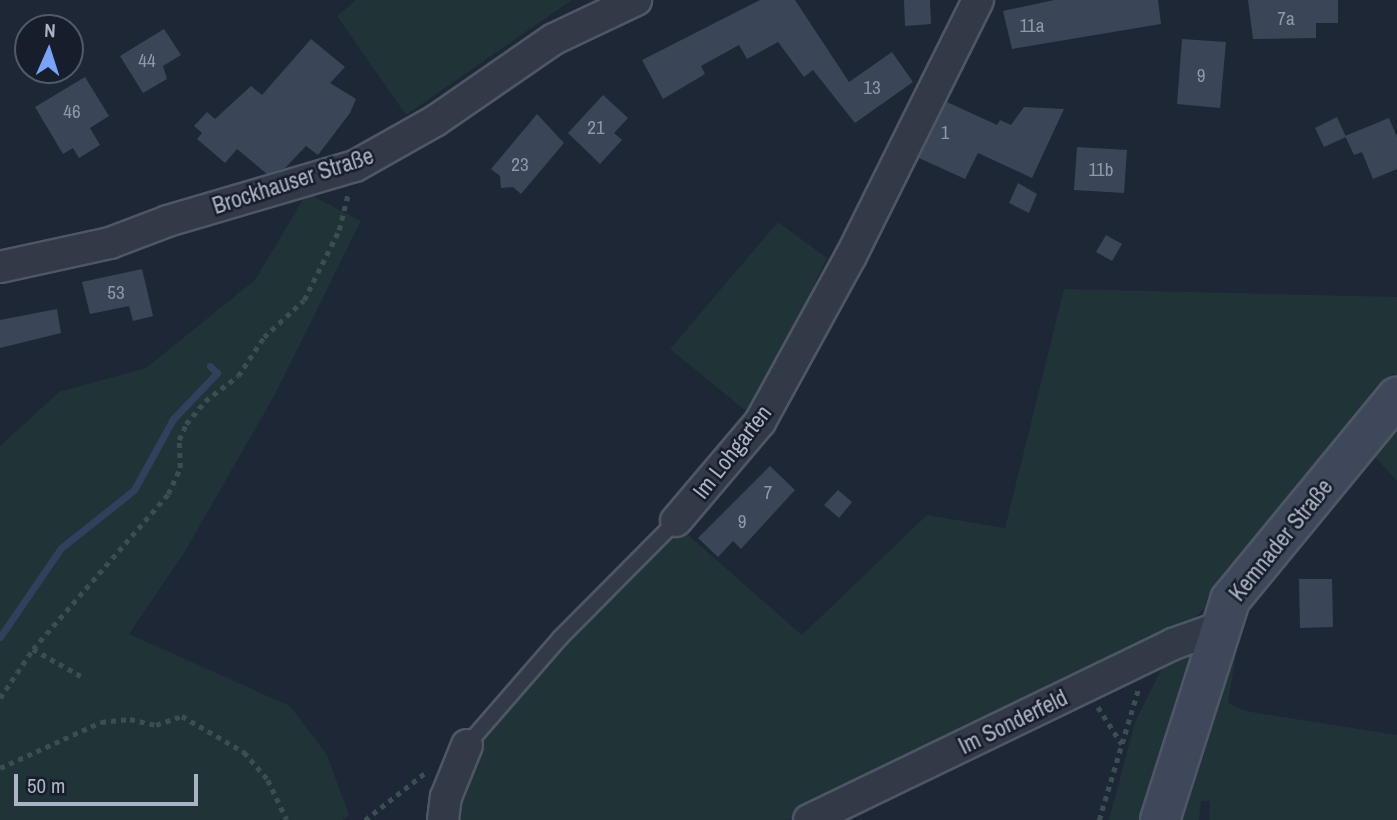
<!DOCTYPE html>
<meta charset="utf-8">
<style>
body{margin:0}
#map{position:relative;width:1397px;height:820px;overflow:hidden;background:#1e2736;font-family:"Archivo Narrow",sans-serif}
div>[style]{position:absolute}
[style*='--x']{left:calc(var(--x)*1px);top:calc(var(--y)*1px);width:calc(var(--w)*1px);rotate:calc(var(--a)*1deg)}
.green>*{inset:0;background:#203337}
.stream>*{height:7px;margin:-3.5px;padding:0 3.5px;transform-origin:3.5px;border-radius:3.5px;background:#30415e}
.building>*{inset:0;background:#3a4557}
.path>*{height:4.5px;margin-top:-2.25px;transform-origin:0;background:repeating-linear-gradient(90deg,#3b4f52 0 5px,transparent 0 10px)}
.roads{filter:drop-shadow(2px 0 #4f5665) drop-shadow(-2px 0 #4f5665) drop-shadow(0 2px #4f5665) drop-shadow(0 -2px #4f5665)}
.service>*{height:14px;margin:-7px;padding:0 7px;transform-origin:7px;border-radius:7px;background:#323947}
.minor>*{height:30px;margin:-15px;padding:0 15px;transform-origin:15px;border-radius:15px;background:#323947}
.secondary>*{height:38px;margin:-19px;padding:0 19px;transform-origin:19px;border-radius:19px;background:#3f485a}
span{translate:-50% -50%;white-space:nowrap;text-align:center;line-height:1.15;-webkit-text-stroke:5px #171e2b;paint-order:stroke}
.number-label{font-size:19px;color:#8f98a9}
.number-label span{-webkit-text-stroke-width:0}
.street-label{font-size:23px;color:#abb3c4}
.north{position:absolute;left:14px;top:14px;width:70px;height:70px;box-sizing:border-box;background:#171e2b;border:2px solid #525a68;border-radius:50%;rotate:3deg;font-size:19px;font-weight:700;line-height:28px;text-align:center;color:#abb3c4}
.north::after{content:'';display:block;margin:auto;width:24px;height:32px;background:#79a3fb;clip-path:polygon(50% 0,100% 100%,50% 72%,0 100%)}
.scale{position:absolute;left:14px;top:774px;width:184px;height:32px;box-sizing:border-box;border:4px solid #abb3c4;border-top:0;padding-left:9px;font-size:21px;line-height:24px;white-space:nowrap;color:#abb3c4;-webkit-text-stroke:5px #171e2b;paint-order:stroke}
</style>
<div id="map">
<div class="green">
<i style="clip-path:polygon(356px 0,572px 0,406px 115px,337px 16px)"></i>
<i style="clip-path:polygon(307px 193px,361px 221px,273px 398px,184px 553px,129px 634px,290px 706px,327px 755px,349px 815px,342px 820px,0 820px,0 446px,59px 392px,146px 368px,255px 280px)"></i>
<i style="clip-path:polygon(778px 222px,827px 258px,752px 416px,670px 349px)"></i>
<i style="clip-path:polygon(1064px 289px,1397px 297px,1397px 377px,1351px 438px,1211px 603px,1177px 633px,787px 820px,451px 820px,473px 749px,567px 640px,679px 527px,802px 635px,927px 515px,1005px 528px)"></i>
<i style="clip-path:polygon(1397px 427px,1397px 481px,1375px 457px)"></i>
<i style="clip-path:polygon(1240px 629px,1228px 703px,1245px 711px,1397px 735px,1397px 820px,1210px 820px,1210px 801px,1201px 801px,1199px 820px,1172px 820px)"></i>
<i style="clip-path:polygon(1198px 645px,1148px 820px,1109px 820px,1135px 722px,1161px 670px)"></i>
</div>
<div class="stream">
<i style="--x:0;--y:637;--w:108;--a:-55.6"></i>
<i style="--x:61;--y:548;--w:93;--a:-38.5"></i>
<i style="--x:134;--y:490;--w:81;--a:-61.2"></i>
<i style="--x:173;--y:419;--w:64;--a:-46.3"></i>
<i style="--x:217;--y:373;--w:10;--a:-135"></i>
</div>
<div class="building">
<i style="clip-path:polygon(760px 0,795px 0,849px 82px,892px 52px,913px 82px,855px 123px,813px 70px,804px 77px,778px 42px,747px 59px,739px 45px,701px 66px,705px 74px,663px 99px,642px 60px)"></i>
<i style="clip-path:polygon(904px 0,930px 0,931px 24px,905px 26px)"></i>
<i style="clip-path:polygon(1054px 0,1158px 0,1161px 24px,1012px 49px,1003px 11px)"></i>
<i style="clip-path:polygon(1248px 0,1338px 0,1338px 23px,1316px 23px,1316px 38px,1253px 39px)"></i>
<i style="clip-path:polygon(164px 29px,181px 55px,163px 66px,167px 79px,143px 93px,120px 56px)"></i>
<i style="clip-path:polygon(311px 39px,345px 67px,330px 83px,356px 99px,350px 113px,318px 155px,306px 146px,285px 168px,267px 174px,237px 149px,225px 163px,197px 139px,202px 133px,194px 126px,207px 112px,215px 119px,251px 86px,262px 95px)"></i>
<i style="clip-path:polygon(1182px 39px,1226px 42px,1220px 108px,1177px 104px)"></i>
<i style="clip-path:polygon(85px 77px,109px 116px,90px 128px,100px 145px,79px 158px,73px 148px,63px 154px,35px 107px)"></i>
<i style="clip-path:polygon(603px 95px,628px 118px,614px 133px,622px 140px,600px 164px,568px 133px)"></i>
<i style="clip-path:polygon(947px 102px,997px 125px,1000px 120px,1011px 125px,1024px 107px,1064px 109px,1032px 178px,978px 153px,965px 179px,919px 158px)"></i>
<i style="clip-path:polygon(537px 114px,564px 143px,521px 194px,513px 187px,501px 188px,500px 176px,491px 169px)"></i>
<i style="clip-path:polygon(1337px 117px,1346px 137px,1324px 147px,1315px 128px)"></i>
<i style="clip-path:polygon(1389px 118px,1397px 137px,1397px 169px,1373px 179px,1362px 152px,1354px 155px,1345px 136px)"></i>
<i style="clip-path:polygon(1077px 147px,1127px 150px,1124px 193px,1074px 190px)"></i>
<i style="clip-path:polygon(1018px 183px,1037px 194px,1029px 213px,1009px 203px)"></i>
<i style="clip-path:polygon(1106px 235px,1122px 244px,1112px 261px,1096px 252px)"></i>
<i style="clip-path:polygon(142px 269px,153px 316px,133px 321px,129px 306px,90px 314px,82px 282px)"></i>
<i style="clip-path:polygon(57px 309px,61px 333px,0 348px,0 320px)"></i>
<i style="clip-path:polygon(770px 466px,795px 490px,741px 549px,733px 541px,718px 557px,698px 538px)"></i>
<i style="clip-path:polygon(838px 490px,852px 502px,839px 518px,824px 505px)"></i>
<i style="clip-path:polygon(1299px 579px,1332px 579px,1333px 627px,1300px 628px)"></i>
</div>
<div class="path">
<i style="--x:33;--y:649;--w:55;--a:29.4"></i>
<i style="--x:0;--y:698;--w:59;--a:-56"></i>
<i style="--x:33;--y:649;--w:206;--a:-48.9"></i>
<i style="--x:168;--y:494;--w:29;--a:-65"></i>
<i style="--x:180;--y:468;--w:28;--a:-92"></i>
<i style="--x:179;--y:440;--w:17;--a:-66"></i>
<i style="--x:186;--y:424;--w:30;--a:-50"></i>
<i style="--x:205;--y:401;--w:41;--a:-37.1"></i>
<i style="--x:238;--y:376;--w:47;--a:-56.3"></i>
<i style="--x:264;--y:337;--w:54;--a:-42.8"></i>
<i style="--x:304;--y:300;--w:78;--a:-63.4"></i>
<i style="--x:339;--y:230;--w:36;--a:-76"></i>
<i style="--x:1098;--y:707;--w:44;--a:57"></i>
<i style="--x:0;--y:768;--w:111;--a:-24.5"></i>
<i style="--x:101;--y:722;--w:29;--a:-6"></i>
<i style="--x:130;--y:719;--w:27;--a:13"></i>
<i style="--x:156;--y:725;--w:28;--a:-19"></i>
<i style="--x:182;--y:716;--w:72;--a:30.1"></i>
<i style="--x:244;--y:752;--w:37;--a:49"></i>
<i style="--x:268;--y:780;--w:44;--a:64.6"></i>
<i style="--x:365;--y:820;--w:76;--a:-38.1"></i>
<i style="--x:1099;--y:820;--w:136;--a:-73.3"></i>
</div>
<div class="roads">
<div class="service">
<i style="--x:467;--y:745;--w:142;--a:-49"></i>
<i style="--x:560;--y:638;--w:165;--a:-45.2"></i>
</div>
<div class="minor">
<i style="--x:0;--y:267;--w:113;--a:-12.3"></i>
<i style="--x:110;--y:243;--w:62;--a:-20.8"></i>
<i style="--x:168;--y:221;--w:195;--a:-16.4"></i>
<i style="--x:355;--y:166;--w:92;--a:-29.4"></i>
<i style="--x:435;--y:121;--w:145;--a:-34.6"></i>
<i style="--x:554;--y:39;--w:91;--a:-25.4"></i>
<i style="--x:676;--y:521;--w:130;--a:-49.7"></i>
<i style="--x:760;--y:422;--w:189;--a:-61.3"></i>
<i style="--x:851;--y:256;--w:286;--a:-63.6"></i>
<i style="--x:443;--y:820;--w:23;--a:-83"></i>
<i style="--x:446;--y:797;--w:56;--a:-68"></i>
<i style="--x:809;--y:820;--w:404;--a:-25.8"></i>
<i style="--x:1173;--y:644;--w:48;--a:-19.6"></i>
</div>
<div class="secondary">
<i style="--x:1160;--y:820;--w:231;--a:-72.3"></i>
<i style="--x:1230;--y:600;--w:263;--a:-50.6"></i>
</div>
</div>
<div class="number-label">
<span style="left:1286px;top:19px">7a</span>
<span style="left:1032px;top:26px">11a</span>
<span style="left:147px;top:61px">44</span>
<span style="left:1201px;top:76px">9</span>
<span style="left:872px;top:88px">13</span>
<span style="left:72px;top:112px">46</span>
<span style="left:596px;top:128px">21</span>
<span style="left:945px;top:133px">1</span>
<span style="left:520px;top:165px">23</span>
<span style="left:1101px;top:170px">11b</span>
<span style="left:116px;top:293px">53</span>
<span style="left:768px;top:493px">7</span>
<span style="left:742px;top:522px">9</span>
</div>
<div class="street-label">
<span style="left:293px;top:181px;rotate:-18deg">Brockhauser Straße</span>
<span style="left:732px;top:452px;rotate:-52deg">Im Lohgarten</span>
<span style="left:1281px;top:540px;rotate:-51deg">Kemnader Straße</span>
<span style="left:1013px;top:722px;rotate:-26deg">Im Sonderfeld</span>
</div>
<div class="north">N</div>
<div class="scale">50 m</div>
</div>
